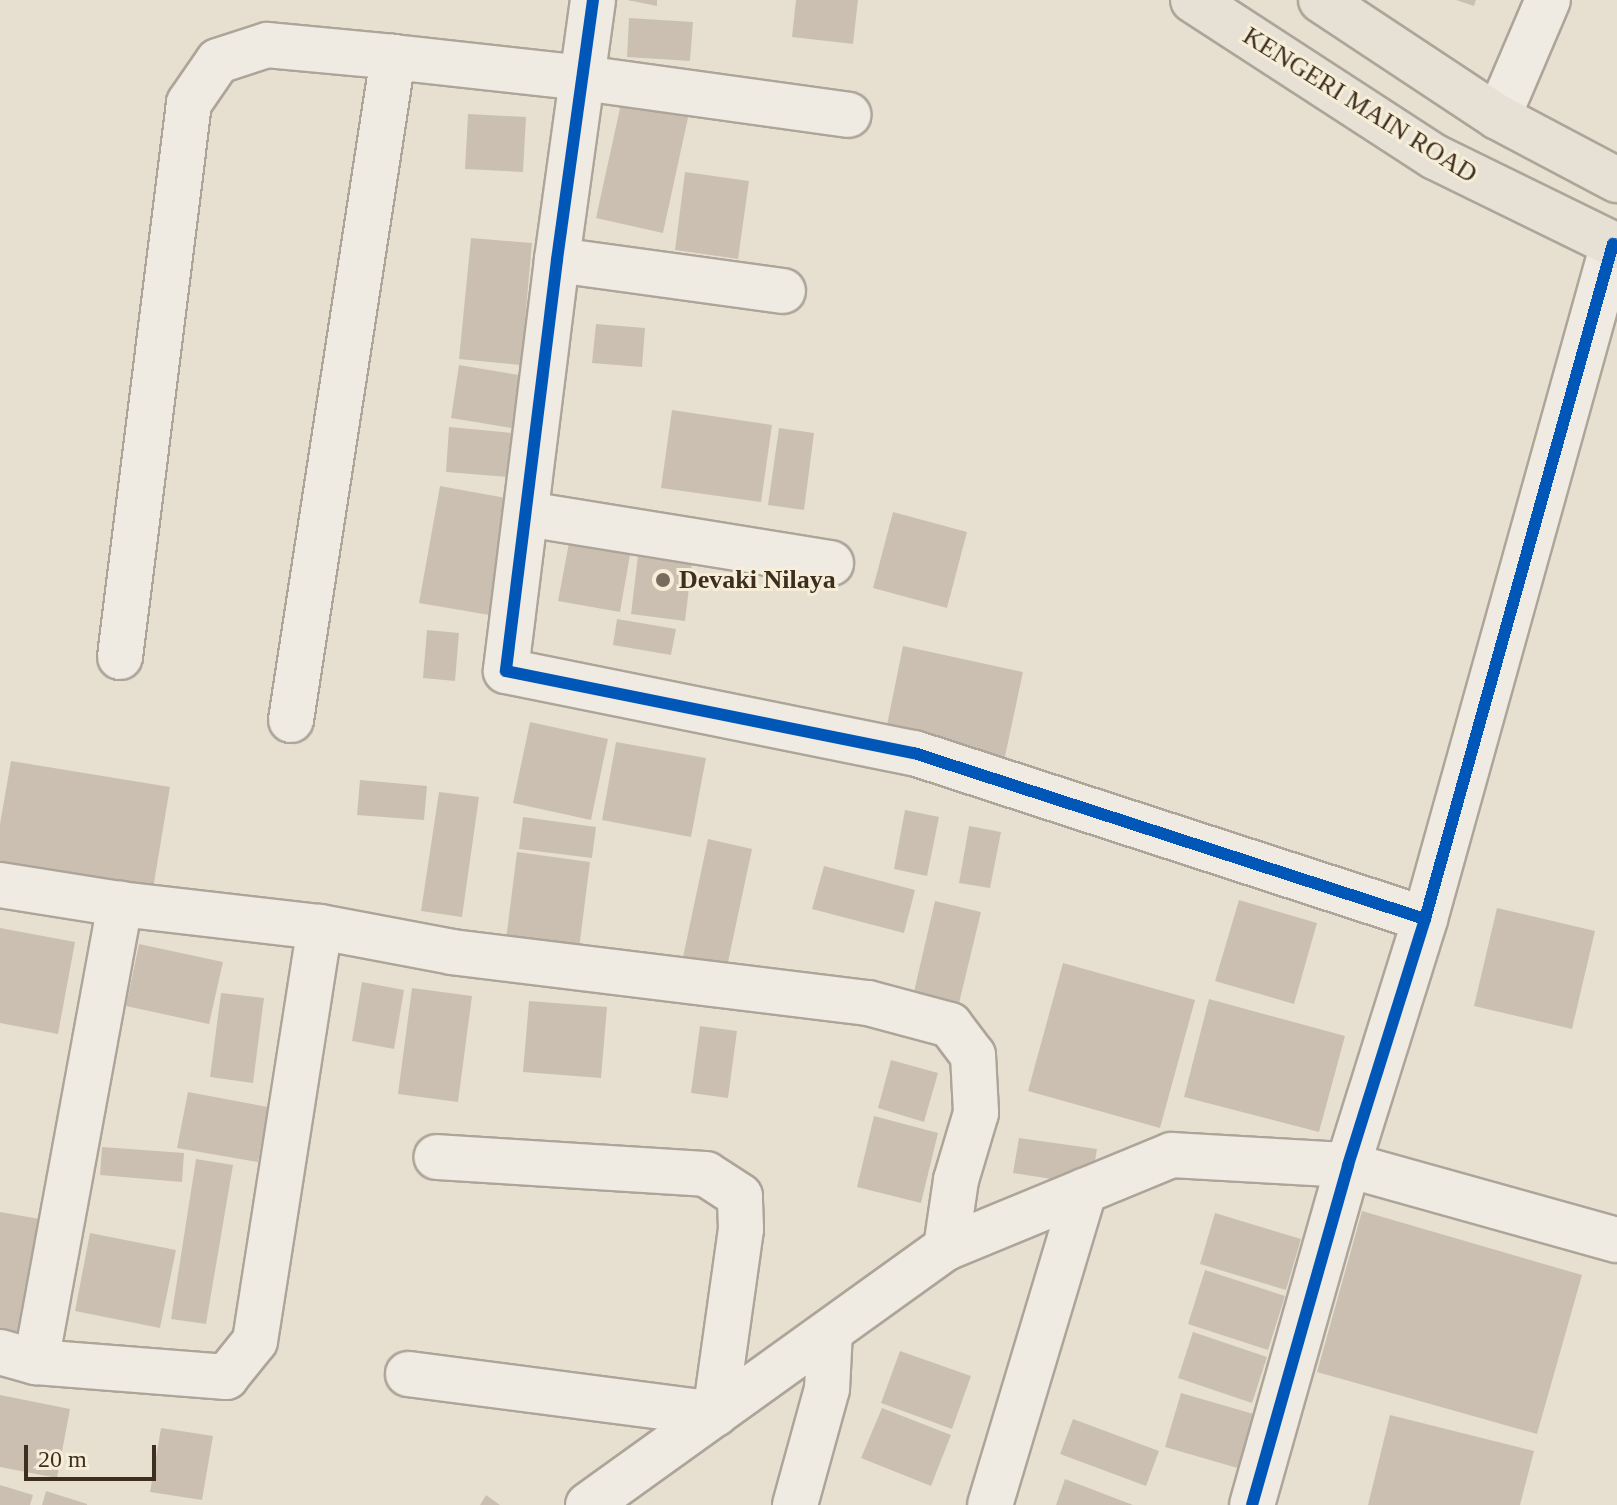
<!DOCTYPE html>
<style>
body{margin:0}
#map{position:relative;width:1617px;height:1505px;overflow:hidden;background:#e7e0d1;font-family:Georgia,serif}
div>[style]{position:absolute}
[style*='--x']{left:calc(var(--x)*1px);top:calc(var(--y)*1px);width:calc(var(--w)*1px);rotate:calc(var(--a)*1deg)}
.building>*{inset:0;background:#cbbfb2}
.roads{filter:drop-shadow(2px 0 #ada599) drop-shadow(-2px 0 #ada599) drop-shadow(0 2px #ada599) drop-shadow(0 -2px #ada599)}
.minor>*{height:44px;margin:-22px;padding:0 22px;transform-origin:22px;border-radius:22px;background:#efebe3}
.major>*{height:44px;margin:-22px;padding:0 22px;transform-origin:22px;border-radius:22px;background:#e6e1d4}
.cycleway>*{height:12px;margin:-6px;padding:0 6px;transform-origin:6px;border-radius:6px;background:#0057b8}
.dots>*{width:22px;height:22px;translate:-50% -50%;box-sizing:border-box;border:4px solid #f7eed8;border-radius:50%}
span{translate:-50% -50%;white-space:nowrap;text-align:center;line-height:1.15;-webkit-text-stroke:6px #f7eed8;paint-order:stroke}
.street-label{font-size:26px;color:#3d2e20}
.poi-label{font-size:26px;color:#3d2e20;font-weight:700}
.left{translate:0 -50%;text-align:left}
.scale{position:absolute;left:24px;top:1445px;width:132px;height:36px;box-sizing:border-box;border:4px solid #3d2e20;border-top:0;padding-left:10px;font-size:24px;line-height:28px;white-space:nowrap;color:#3d2e20;-webkit-text-stroke:6px #f7eed8;paint-order:stroke}
</style>
<div id="map">
<div class="building">
<i style="clip-path:polygon(627px 0,657px 0,657px 6px)"></i>
<i style="clip-path:polygon(796px 0,858px 0,853px 44px,792px 37px)"></i>
<i style="clip-path:polygon(1456px 0,1476px 0,1474px 6px)"></i>
<i style="clip-path:polygon(629px 18px,693px 22px,690px 61px,627px 57px)"></i>
<i style="clip-path:polygon(622px 99px,689px 113px,663px 233px,596px 218px)"></i>
<i style="clip-path:polygon(468px 114px,526px 117px,523px 172px,465px 169px)"></i>
<i style="clip-path:polygon(685px 172px,749px 181px,738px 259px,675px 250px)"></i>
<i style="clip-path:polygon(471px 238px,532px 243px,521px 365px,459px 359px)"></i>
<i style="clip-path:polygon(596px 324px,645px 328px,642px 367px,592px 363px)"></i>
<i style="clip-path:polygon(459px 365px,525px 376px,517px 429px,451px 418px)"></i>
<i style="clip-path:polygon(672px 410px,772px 425px,761px 502px,661px 488px)"></i>
<i style="clip-path:polygon(449px 427px,513px 433px,508px 477px,446px 472px)"></i>
<i style="clip-path:polygon(779px 428px,814px 433px,804px 510px,768px 505px)"></i>
<i style="clip-path:polygon(440px 486px,522px 501px,501px 617px,419px 603px)"></i>
<i style="clip-path:polygon(893px 512px,967px 532px,947px 608px,873px 588px)"></i>
<i style="clip-path:polygon(573px 522px,634px 532px,620px 612px,558px 601px)"></i>
<i style="clip-path:polygon(640px 539px,694px 547px,685px 621px,631px 614px)"></i>
<i style="clip-path:polygon(617px 619px,676px 629px,671px 655px,613px 645px)"></i>
<i style="clip-path:polygon(427px 630px,459px 633px,455px 681px,423px 678px)"></i>
<i style="clip-path:polygon(903px 646px,1023px 672px,1004px 761px,885px 735px)"></i>
<i style="clip-path:polygon(530px 722px,608px 739px,591px 820px,513px 803px)"></i>
<i style="clip-path:polygon(616px 742px,706px 758px,691px 837px,602px 820px)"></i>
<i style="clip-path:polygon(11px 761px,170px 787px,152px 895px,0 870px,0 824px)"></i>
<i style="clip-path:polygon(360px 780px,427px 786px,424px 820px,357px 815px)"></i>
<i style="clip-path:polygon(439px 792px,479px 797px,462px 917px,421px 911px)"></i>
<i style="clip-path:polygon(905px 810px,939px 817px,927px 876px,894px 869px)"></i>
<i style="clip-path:polygon(523px 817px,596px 827px,592px 858px,519px 849px)"></i>
<i style="clip-path:polygon(969px 826px,1001px 832px,990px 888px,959px 883px)"></i>
<i style="clip-path:polygon(708px 839px,752px 849px,727px 967px,683px 957px)"></i>
<i style="clip-path:polygon(517px 852px,590px 862px,579px 949px,506px 940px)"></i>
<i style="clip-path:polygon(824px 866px,915px 890px,904px 933px,812px 909px)"></i>
<i style="clip-path:polygon(1239px 900px,1317px 923px,1294px 1004px,1215px 981px)"></i>
<i style="clip-path:polygon(935px 901px,981px 912px,955px 1020px,910px 1009px)"></i>
<i style="clip-path:polygon(1497px 908px,1595px 931px,1572px 1029px,1474px 1006px)"></i>
<i style="clip-path:polygon(0 928px,75px 942px,58px 1034px,0 1023px)"></i>
<i style="clip-path:polygon(139px 944px,223px 962px,209px 1024px,126px 1006px)"></i>
<i style="clip-path:polygon(1063px 963px,1195px 1000px,1160px 1128px,1028px 1091px)"></i>
<i style="clip-path:polygon(362px 982px,404px 990px,394px 1049px,352px 1041px)"></i>
<i style="clip-path:polygon(412px 988px,472px 996px,458px 1102px,398px 1094px)"></i>
<i style="clip-path:polygon(221px 993px,264px 998px,253px 1083px,210px 1077px)"></i>
<i style="clip-path:polygon(1209px 999px,1345px 1036px,1319px 1132px,1184px 1097px)"></i>
<i style="clip-path:polygon(529px 1001px,607px 1007px,601px 1078px,523px 1072px)"></i>
<i style="clip-path:polygon(700px 1026px,737px 1031px,728px 1098px,691px 1093px)"></i>
<i style="clip-path:polygon(891px 1060px,938px 1073px,924px 1122px,878px 1108px)"></i>
<i style="clip-path:polygon(188px 1092px,268px 1107px,258px 1162px,177px 1148px)"></i>
<i style="clip-path:polygon(874px 1116px,938px 1133px,921px 1203px,857px 1187px)"></i>
<i style="clip-path:polygon(1019px 1138px,1097px 1149px,1091px 1185px,1013px 1173px)"></i>
<i style="clip-path:polygon(102px 1147px,184px 1153px,182px 1182px,100px 1175px)"></i>
<i style="clip-path:polygon(196px 1159px,233px 1165px,206px 1324px,171px 1319px)"></i>
<i style="clip-path:polygon(1362px 1211px,1582px 1275px,1537px 1434px,1317px 1372px)"></i>
<i style="clip-path:polygon(0 1212px,51px 1221px,30px 1337px,0 1332px)"></i>
<i style="clip-path:polygon(1215px 1213px,1301px 1239px,1286px 1290px,1200px 1264px)"></i>
<i style="clip-path:polygon(90px 1233px,176px 1250px,160px 1328px,75px 1311px)"></i>
<i style="clip-path:polygon(1205px 1270px,1285px 1296px,1268px 1350px,1188px 1324px)"></i>
<i style="clip-path:polygon(1193px 1332px,1267px 1357px,1252px 1403px,1178px 1378px)"></i>
<i style="clip-path:polygon(900px 1351px,971px 1376px,952px 1429px,881px 1403px)"></i>
<i style="clip-path:polygon(1181px 1393px,1257px 1415px,1241px 1469px,1165px 1447px)"></i>
<i style="clip-path:polygon(0 1395px,70px 1409px,57px 1478px,0 1467px)"></i>
<i style="clip-path:polygon(882px 1408px,951px 1435px,931px 1486px,861px 1458px)"></i>
<i style="clip-path:polygon(1390px 1415px,1534px 1451px,1520px 1505px,1368px 1505px)"></i>
<i style="clip-path:polygon(1073px 1419px,1159px 1451px,1146px 1486px,1060px 1454px)"></i>
<i style="clip-path:polygon(161px 1428px,213px 1436px,202px 1500px,150px 1492px)"></i>
<i style="clip-path:polygon(1065px 1479px,1133px 1505px,1056px 1505px)"></i>
<i style="clip-path:polygon(0 1485px,33px 1495px,30px 1505px,0 1505px)"></i>
<i style="clip-path:polygon(46px 1491px,87px 1504px,87px 1505px,42px 1505px)"></i>
<i style="clip-path:polygon(486px 1495px,500px 1505px,480px 1505px)"></i>
</div>
<div class="roads">
<div class="minor">
<i style="--x:593;--y:0;--w:262;--a:97.9"></i>
<i style="--x:557;--y:260;--w:414;--a:97.1"></i>
<i style="--x:506;--y:671;--w:416;--a:11.4"></i>
<i style="--x:914;--y:753;--w:537;--a:18"></i>
<i style="--x:1498;--y:117;--w:127;--a:-66.9"></i>
<i style="--x:557;--y:260;--w:228;--a:7.8"></i>
<i style="--x:527;--y:514;--w:308;--a:9.2"></i>
<i style="--x:120;--y:657;--w:558;--a:-82.9"></i>
<i style="--x:189;--y:103;--w:51;--a:-55.4"></i>
<i style="--x:218;--y:61;--w:52;--a:-18.1"></i>
<i style="--x:267;--y:45;--w:127;--a:5.4"></i>
<i style="--x:291;--y:720;--w:671;--a:-81.25"></i>
<i style="--x:393;--y:57;--w:191;--a:6.3"></i>
<i style="--x:583;--y:78;--w:268;--a:7.9"></i>
<i style="--x:0;--y:885;--w:121;--a:9"></i>
<i style="--x:120;--y:904;--w:201;--a:6.6"></i>
<i style="--x:320;--y:927;--w:134;--a:10.7"></i>
<i style="--x:452;--y:952;--w:419;--a:7"></i>
<i style="--x:868;--y:1003;--w:85;--a:15"></i>
<i style="--x:950;--y:1025;--w:38;--a:53"></i>
<i style="--x:973;--y:1055;--w:58;--a:87"></i>
<i style="--x:976;--y:1113;--w:70;--a:106.6"></i>
<i style="--x:956;--y:1180;--w:69;--a:98.4"></i>
<i style="--x:0;--y:1352;--w:37;--a:16"></i>
<i style="--x:36;--y:1362;--w:191;--a:4.5"></i>
<i style="--x:226;--y:1377;--w:46;--a:-51.1"></i>
<i style="--x:255;--y:1341;--w:419;--a:-81.1"></i>
<i style="--x:36;--y:1362;--w:466;--a:-79.6"></i>
<i style="--x:408;--y:1374;--w:310;--a:7.4"></i>
<i style="--x:715;--y:1414;--w:187;--a:-82"></i>
<i style="--x:741;--y:1229;--w:33;--a:-92"></i>
<i style="--x:740;--y:1196;--w:40;--a:-147.1"></i>
<i style="--x:706;--y:1174;--w:270;--a:-176.4"></i>
<i style="--x:588;--y:1505;--w:441;--a:-35.7"></i>
<i style="--x:946;--y:1248;--w:244;--a:-22.4"></i>
<i style="--x:1172;--y:1155;--w:176;--a:3.3"></i>
<i style="--x:1348;--y:1165;--w:279;--a:15.6"></i>
<i style="--x:795;--y:1505;--w:120;--a:-74.6"></i>
<i style="--x:827;--y:1389;--w:57;--a:-87"></i>
<i style="--x:990;--y:1505;--w:328;--a:-73.3"></i>
<i style="--x:1252;--y:1505;--w:353;--a:-74.2"></i>
<i style="--x:1348;--y:1165;--w:258;--a:-72.6"></i>
<i style="--x:1425;--y:919;--w:701;--a:-74.44"></i>
</div>
<div class="major">
<i style="--x:1193;--y:0;--w:288;--a:33"></i>
<i style="--x:1435;--y:157;--w:203;--a:26.1"></i>
<i style="--x:1321;--y:0;--w:212;--a:33.5"></i>
<i style="--x:1498;--y:117;--w:135;--a:27.9"></i>
</div>
</div>
<div class="cycleway">
<i style="--x:593;--y:0;--w:262;--a:97.9"></i>
<i style="--x:557;--y:260;--w:414;--a:97.1"></i>
<i style="--x:506;--y:671;--w:416;--a:11.4"></i>
<i style="--x:914;--y:753;--w:537;--a:18"></i>
<i style="--x:1252;--y:1505;--w:353;--a:-74.2"></i>
<i style="--x:1348;--y:1165;--w:258;--a:-72.6"></i>
<i style="--x:1425;--y:919;--w:701;--a:-74.44"></i>
</div>
<div class="dots">
<i style="left:663px;top:580px;background:#786c5e"></i>
</div>
<div class="street-label">
<span style="left:1360px;top:105px;rotate:32deg">KENGERI MAIN ROAD</span>
</div>
<div class="poi-label">
<span class="left" style="left:679px;top:580px">Devaki Nilaya</span>
</div>
<div class="scale">20 m</div>
</div>
